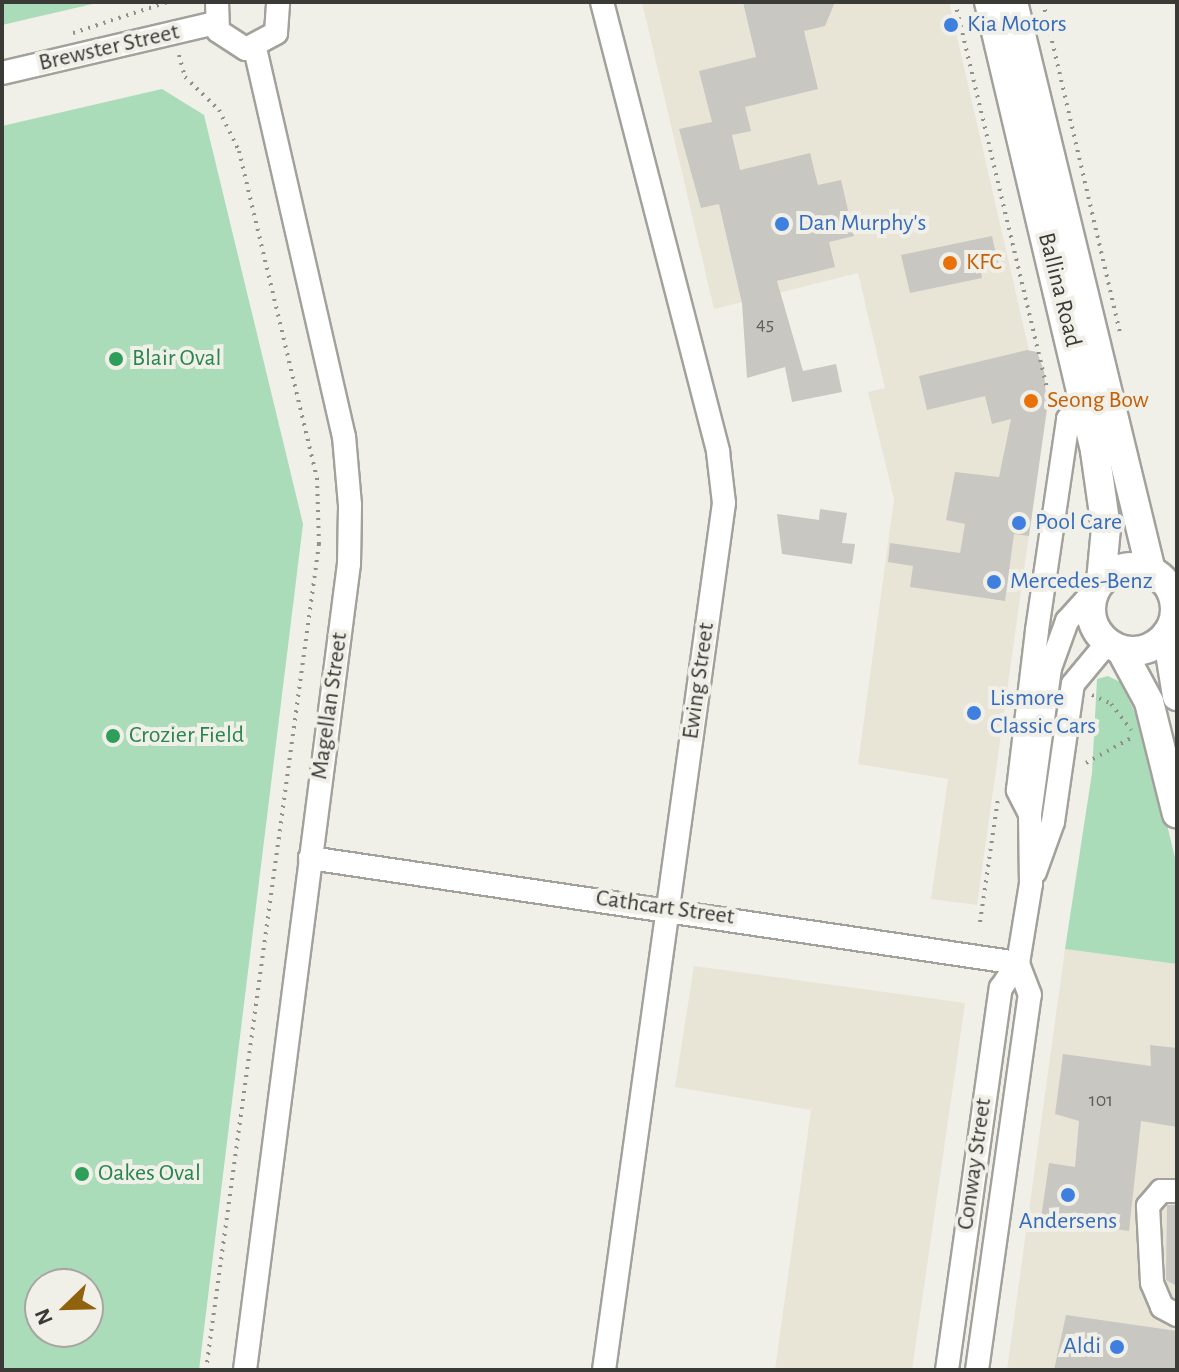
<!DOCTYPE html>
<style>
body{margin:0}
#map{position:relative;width:1179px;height:1372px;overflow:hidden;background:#f0efe8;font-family:"Alegreya Sans",sans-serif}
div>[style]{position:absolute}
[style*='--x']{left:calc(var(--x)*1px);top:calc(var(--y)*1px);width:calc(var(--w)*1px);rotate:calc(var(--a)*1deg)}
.built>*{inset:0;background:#e8e5d7}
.green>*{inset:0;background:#aadcb9}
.building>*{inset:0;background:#c8c7c1}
.path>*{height:4px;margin-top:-2px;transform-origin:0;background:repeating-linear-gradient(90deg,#91908b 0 2px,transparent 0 8px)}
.roads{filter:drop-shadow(2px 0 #a2a19b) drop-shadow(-2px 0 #a2a19b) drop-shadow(0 2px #a2a19b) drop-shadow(0 -2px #a2a19b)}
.minor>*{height:22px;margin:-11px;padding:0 11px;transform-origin:11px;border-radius:11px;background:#fff}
.major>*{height:28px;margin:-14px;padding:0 14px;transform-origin:14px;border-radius:14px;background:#fff}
.major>.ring{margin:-14px;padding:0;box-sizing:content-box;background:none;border:28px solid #fff;border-radius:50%}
.dots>*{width:22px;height:22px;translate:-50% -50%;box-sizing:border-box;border:4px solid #f0efe8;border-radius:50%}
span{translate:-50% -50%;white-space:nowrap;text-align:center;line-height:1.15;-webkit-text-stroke:8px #f0efe8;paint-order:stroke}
.number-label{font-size:20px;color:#5e5d5a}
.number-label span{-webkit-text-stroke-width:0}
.shop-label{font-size:24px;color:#366cbe}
.left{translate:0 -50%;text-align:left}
.right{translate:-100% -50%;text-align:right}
.street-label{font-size:24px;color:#3a3a37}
.food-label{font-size:24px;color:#c56008}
.leisure-label{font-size:24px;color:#27864d}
.frame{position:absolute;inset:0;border:4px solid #3a3a37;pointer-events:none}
.north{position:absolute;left:24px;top:1268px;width:80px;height:80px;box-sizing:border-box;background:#f0efe8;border:2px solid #a7a7a1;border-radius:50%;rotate:247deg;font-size:22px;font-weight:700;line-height:32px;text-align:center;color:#3a3a37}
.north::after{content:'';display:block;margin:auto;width:28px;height:36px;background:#90620d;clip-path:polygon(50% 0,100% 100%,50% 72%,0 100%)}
</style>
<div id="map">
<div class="built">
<i style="clip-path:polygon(642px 2px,949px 2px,1045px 420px,977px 905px,931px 899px,948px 779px,858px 764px,894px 499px,868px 392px,885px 388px,858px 273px,714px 309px)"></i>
<i style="clip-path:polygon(1065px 949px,1177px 964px,1177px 1370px,1007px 1370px)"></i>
<i style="clip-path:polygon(694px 966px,965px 1003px,912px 1370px,775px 1370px,811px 1110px,675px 1087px)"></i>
</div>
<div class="green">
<i style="clip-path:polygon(2px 2px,101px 2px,2px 25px)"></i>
<i style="clip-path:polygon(evenodd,162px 89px,204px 115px,303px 524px,199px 1370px,2px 1370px,2px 126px,162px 89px,88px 1284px,88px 1332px,40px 1332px,40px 1284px,88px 1284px)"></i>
<i style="clip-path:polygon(1108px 676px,1120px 682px,1143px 729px,1162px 804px,1177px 866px,1177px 964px,1065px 949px,1092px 773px,1097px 679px)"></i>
</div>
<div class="building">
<i style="clip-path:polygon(743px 2px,835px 2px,825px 26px,804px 31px,818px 89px,745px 107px,751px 131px,732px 135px,740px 170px,810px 153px,818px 185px,841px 180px,854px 236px,829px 242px,835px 267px,777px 281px,803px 371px,836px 364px,842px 392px,792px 402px,785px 367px,747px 378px,742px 303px,719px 204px,701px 208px,679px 129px,712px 122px,699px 71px,756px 57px)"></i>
<i style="clip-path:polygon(992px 236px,998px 263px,980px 267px,982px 278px,910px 293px,901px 255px)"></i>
<i style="clip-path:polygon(1027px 350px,1037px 352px,1044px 371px,1047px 409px,1029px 536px,1014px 534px,1005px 601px,910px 587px,913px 566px,888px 562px,890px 543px,960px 553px,965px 524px,946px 520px,955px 472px,999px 477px,1011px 419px,992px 424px,985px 396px,927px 410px,919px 376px)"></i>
<i style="clip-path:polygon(820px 509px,847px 513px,842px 543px,855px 544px,852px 564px,782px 554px,777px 514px,819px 520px)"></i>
<i style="clip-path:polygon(1150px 1045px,1177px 1048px,1177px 1127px,1141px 1121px,1129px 1231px,1041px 1218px,1049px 1163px,1075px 1167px,1079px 1121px,1055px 1114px,1063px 1054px,1151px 1066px)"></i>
<i style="clip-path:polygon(1167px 1205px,1177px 1205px,1177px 1286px,1166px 1280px)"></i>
<i style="clip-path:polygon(1066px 1315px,1177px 1331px,1177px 1370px,1054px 1370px)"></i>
</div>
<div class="path">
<i style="--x:955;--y:2;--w:418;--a:76.6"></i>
<i style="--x:1043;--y:2;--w:341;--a:76.9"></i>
<i style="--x:73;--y:33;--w:100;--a:-18.1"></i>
<i style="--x:179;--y:55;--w:23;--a:75"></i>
<i style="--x:185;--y:77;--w:47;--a:44.1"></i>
<i style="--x:219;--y:110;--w:46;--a:64"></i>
<i style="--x:239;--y:151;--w:336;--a:76.6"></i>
<i style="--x:317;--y:478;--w:66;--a:88.3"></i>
<i style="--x:319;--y:544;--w:834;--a:97.79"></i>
<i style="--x:1092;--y:695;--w:21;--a:25"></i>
<i style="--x:1111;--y:704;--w:33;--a:52"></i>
<i style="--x:1086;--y:763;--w:54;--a:-29"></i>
<i style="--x:980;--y:922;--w:125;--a:-81.7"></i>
</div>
<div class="roads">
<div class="minor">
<i style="--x:217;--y:2;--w:29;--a:88"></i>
<i style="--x:218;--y:31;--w:33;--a:33"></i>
<i style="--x:246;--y:49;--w:34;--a:-28"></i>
<i style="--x:276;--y:33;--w:31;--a:-86"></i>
<i style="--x:602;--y:2;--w:465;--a:75.5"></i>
<i style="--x:718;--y:452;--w:51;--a:83.3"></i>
<i style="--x:724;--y:503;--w:875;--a:97.88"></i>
<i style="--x:2;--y:73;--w:219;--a:-13.2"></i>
<i style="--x:1030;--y:814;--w:27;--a:-117"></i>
<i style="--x:1018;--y:790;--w:161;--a:-83.2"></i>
<i style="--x:1037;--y:630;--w:213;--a:-81.6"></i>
<i style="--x:1068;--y:419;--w:26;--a:-53"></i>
<i style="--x:310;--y:858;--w:716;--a:8.44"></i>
<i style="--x:1035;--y:872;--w:53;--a:-70.2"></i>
<i style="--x:1053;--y:822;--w:139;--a:-81.8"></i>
<i style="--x:1073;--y:684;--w:53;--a:-50.3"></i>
<i style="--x:1177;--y:1191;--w:16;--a:180"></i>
<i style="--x:1161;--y:1191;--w:20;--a:131"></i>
<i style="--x:1148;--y:1206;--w:77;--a:87"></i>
<i style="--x:1152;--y:1283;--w:26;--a:67"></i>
<i style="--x:1162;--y:1307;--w:17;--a:28"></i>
<i style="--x:245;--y:1370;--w:813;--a:-82.65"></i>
<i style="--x:349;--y:564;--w:59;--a:-89"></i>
<i style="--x:350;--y:505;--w:68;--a:-95"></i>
<i style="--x:344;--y:437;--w:399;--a:-102.9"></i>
<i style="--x:947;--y:1370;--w:386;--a:-82"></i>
<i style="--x:1001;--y:988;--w:30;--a:-56"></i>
<i style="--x:1018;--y:963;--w:80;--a:-80.7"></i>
<i style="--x:1031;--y:884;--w:70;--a:-90.8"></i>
<i style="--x:1030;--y:814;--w:147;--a:-82.2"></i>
<i style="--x:1050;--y:668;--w:50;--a:-70.1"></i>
<i style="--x:1067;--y:621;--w:40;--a:-48"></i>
<i style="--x:977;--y:1370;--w:379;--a:-82"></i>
<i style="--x:1030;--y:995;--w:34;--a:-111"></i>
</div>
<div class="major">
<i style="--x:989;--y:2;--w:461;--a:76.7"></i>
<i style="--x:1095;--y:451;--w:78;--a:81.9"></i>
<i style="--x:1106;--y:528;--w:53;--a:95.4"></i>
<i style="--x:1013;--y:2;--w:585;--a:76.37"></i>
<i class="ring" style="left:1091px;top:567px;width:56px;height:56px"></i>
<i style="--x:1167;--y:634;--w:63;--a:80.8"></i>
<i style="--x:1121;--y:650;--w:59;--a:61.7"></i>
<i style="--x:1149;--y:702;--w:115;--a:76"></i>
</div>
</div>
<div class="dots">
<i style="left:951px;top:25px;background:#3f7fe0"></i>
<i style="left:782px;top:224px;background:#3f7fe0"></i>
<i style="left:950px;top:263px;background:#e8710a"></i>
<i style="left:116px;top:359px;background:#2e9e5b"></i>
<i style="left:1031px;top:401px;background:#e8710a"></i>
<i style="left:1019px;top:523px;background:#3f7fe0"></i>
<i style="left:994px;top:582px;background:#3f7fe0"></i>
<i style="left:974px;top:713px;background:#3f7fe0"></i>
<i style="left:113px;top:736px;background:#2e9e5b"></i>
<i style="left:82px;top:1174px;background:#2e9e5b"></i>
<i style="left:1068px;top:1195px;background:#3f7fe0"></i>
<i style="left:1117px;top:1347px;background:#3f7fe0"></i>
</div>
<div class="number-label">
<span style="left:765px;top:324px">45</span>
<span style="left:1101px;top:1100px">101</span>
</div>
<div class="shop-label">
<span class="left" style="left:967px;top:25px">Kia Motors</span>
<span class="left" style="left:798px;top:224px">Dan Murphy's</span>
<span class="left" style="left:1035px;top:523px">Pool Care</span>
<span class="left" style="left:1010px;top:582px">Mercedes-Benz</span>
<span class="left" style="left:990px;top:713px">Lismore<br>Classic Cars</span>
<span style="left:1068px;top:1222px">Andersens</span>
<span class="right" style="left:1101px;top:1347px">Aldi</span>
</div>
<div class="street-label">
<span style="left:109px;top:48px;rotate:-13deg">Brewster Street</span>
<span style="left:1059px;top:290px;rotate:76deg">Ballina Road</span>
<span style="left:699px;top:681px;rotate:-82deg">Ewing Street</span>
<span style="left:330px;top:706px;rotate:-82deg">Magellan Street</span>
<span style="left:665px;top:908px;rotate:8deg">Cathcart Street</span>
<span style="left:975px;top:1164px;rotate:-82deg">Conway Street</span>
</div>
<div class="food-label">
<span class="left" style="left:966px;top:263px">KFC</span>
<span class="left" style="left:1047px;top:401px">Seong Bow</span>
</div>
<div class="leisure-label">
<span class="left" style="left:132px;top:359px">Blair Oval</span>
<span class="left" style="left:129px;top:736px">Crozier Field</span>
<span class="left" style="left:98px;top:1174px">Oakes Oval</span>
</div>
<div class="frame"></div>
<div class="north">N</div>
</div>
